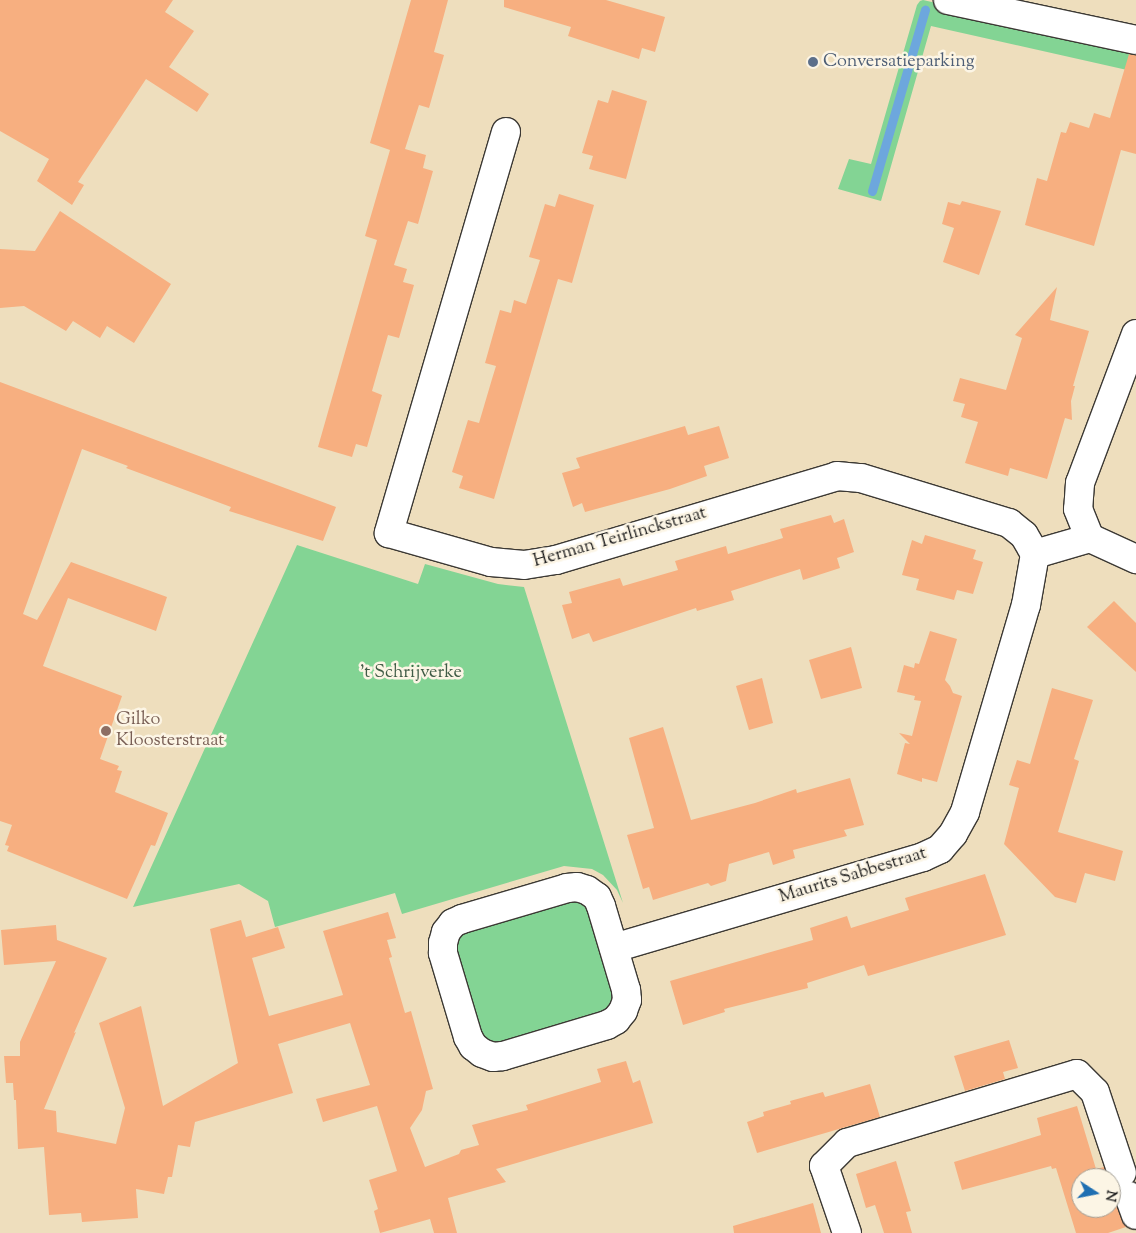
<!DOCTYPE html>
<style>
body{margin:0}
#map{position:relative;width:1136px;height:1233px;overflow:hidden;background:#eedebd;font-family:"Sorts Mill Goudy",serif}
div>[style]{position:absolute}
[style*='--x']{left:calc(var(--x)*1px);top:calc(var(--y)*1px);width:calc(var(--w)*1px);rotate:calc(var(--a)*1deg)}
.green>*{inset:0;background:#83d494}
.stream>*{height:9px;margin:-4.5px;padding:0 4.5px;transform-origin:4.5px;border-radius:4.5px;background:#6da7dd}
.building>*{inset:0;background:#f7af80}
.roads{filter:drop-shadow(1px 0 #3c3934) drop-shadow(-1px 0 #3c3934) drop-shadow(0 1px #3c3934) drop-shadow(0 -1px #3c3934)}
.minor>*{height:28px;margin:-14px;padding:0 14px;transform-origin:14px;border-radius:14px;background:#fff}
.dots>*{width:14px;height:14px;translate:-50% -50%;box-sizing:border-box;border:2px solid #fcf5e5;border-radius:50%}
span{translate:-50% -50%;white-space:nowrap;text-align:center;line-height:1.15;-webkit-text-stroke:5px #fcf5e5;paint-order:stroke}
.service-label{font-size:18px;color:#4e5e75}
.left{translate:0 -50%;text-align:left}
.street-label{font-size:18px;color:#1c1c1c}
.park-label{font-size:18px;color:#405c46}
.education-label{font-size:18px;color:#785e54}
.north{position:absolute;left:1071px;top:1168px;width:50px;height:50px;box-sizing:border-box;background:#fcf5e5;border:1px solid #a29e95;border-radius:50%;rotate:101deg;font-size:14px;font-weight:700;line-height:20px;text-align:center;color:#1c1c1c}
.north::after{content:'';display:block;margin:auto;width:18px;height:22px;background:#1f6fb2;clip-path:polygon(50% 0,100% 100%,50% 72%,0 100%)}
</style>
<div id="map">
<div class="green">
<i style="clip-path:polygon(923px 0,1136px 48px,1136px 72px,931px 26px,881px 201px,838px 189px,849px 159px,871px 164px,917px 5px,920px 1px)"></i>
<i style="clip-path:polygon(297px 545px,418px 584px,425px 564px,498px 584px,524px 587px,623px 903px,617px 890px,603px 875px,592px 869px,564px 866px,402px 914px,395px 893px,275px 927px,268px 901px,239px 884px,133px 907px)"></i>
<i style="clip-path:polygon(571px 900px,584px 905px,591px 915px,612px 988px,612px 1000px,608px 1007px,600px 1013px,503px 1042px,491px 1042px,479px 1031px,455px 948px,457px 941px,461px 935px,469px 930px)"></i>
</div>
<div class="stream">
<i style="--x:872;--y:191;--w:189;--a:-73.7"></i>
</div>
<div class="building">
<i style="clip-path:polygon(0 0,173px 0,165px 12px,194px 31px,169px 67px,209px 94px,197px 112px,146px 79px,78px 182px,84px 185px,72px 205px,37px 181px,49px 159px,0 131px)"></i>
<i style="clip-path:polygon(411px 0,448px 0,434px 52px,444px 55px,429px 108px,419px 105px,405px 149px,426px 155px,423px 168px,433px 171px,418px 224px,408px 221px,394px 265px,407px 269px,403px 282px,414px 285px,399px 338px,388px 335px,372px 391px,382px 395px,367px 447px,356px 444px,352px 457px,318px 447px,377px 240px,365px 236px,390px 150px,370px 143px)"></i>
<i style="clip-path:polygon(504px 0,606px 0,665px 17px,655px 52px,642px 48px,639px 59px,568px 36px,571px 27px,504px 7px)"></i>
<i style="clip-path:polygon(1129px 54px,1136px 55px,1136px 154px,1121px 150px,1094px 246px,1025px 225px,1037px 178px,1047px 181px,1061px 132px,1066px 133px,1070px 122px,1089px 128px,1094px 113px,1110px 118px)"></i>
<i style="clip-path:polygon(612px 90px,647px 101px,626px 179px,589px 169px,593px 156px,582px 153px,598px 100px,608px 103px)"></i>
<i style="clip-path:polygon(559px 194px,594px 205px,572px 283px,558px 279px,494px 499px,459px 488px,463px 476px,452px 472px,468px 420px,479px 423px,492px 379px,496px 366px,485px 363px,500px 310px,511px 313px,514px 300px,526px 304px,540px 260px,529px 257px,545px 204px,555px 207px)"></i>
<i style="clip-path:polygon(962px 201px,1001px 211px,979px 275px,943px 262px,954px 228px,942px 224px,948px 202px,960px 205px)"></i>
<i style="clip-path:polygon(60px 211px,171px 284px,134px 343px,107px 326px,100px 338px,73px 321px,66px 331px,24px 306px,0 308px,0 249px,35px 251px)"></i>
<i style="clip-path:polygon(1057px 287px,1050px 320px,1089px 331px,1073px 386px,1075px 386px,1071px 401px,1072px 420px,1065px 418px,1047px 479px,1010px 468px,1008px 476px,965px 463px,978px 422px,961px 417px,965px 404px,953px 401px,960px 378px,1006px 390px,1022px 338px,1015px 335px)"></i>
<i style="clip-path:polygon(0 382px,336px 507px,323px 541px,229px 511px,231px 507px,126px 468px,128px 466px,82px 449px,23px 614px,37px 620px,71px 562px,167px 597px,156px 631px,68px 598px,43px 666px,122px 696px,100px 759px,119px 766px,117px 770px,122px 771px,115px 792px,168px 813px,155px 846px,151px 845px,127px 899px,7px 851px,9px 846px,5px 845px,12px 825px,0 821px)"></i>
<i style="clip-path:polygon(685px 426px,688px 435px,719px 426px,729px 458px,704px 466px,707px 476px,670px 489px,585px 512px,582px 503px,573px 507px,562px 473px,580px 468px,576px 458px)"></i>
<i style="clip-path:polygon(831px 515px,834px 523px,844px 519px,854px 552px,837px 558px,840px 568px,803px 580px,800px 569px,731px 591px,734px 600px,697px 611px,696px 608px,593px 642px,589px 633px,572px 639px,562px 605px,572px 603px,569px 592px,620px 578px,623px 586px,678px 570px,675px 561px,726px 546px,728px 554px,773px 541px,783px 538px,780px 529px)"></i>
<i style="clip-path:polygon(925px 535px,976px 550px,973px 559px,983px 562px,973px 594px,957px 590px,954px 600px,916px 590px,919px 579px,902px 575px,912px 540px,922px 544px)"></i>
<i style="clip-path:polygon(1114px 601px,1136px 623px,1136px 672px,1087px 627px)"></i>
<i style="clip-path:polygon(930px 631px,957px 639px,945px 680px,950px 686px,953px 693px,962px 696px,937px 782px,922px 778px,922px 782px,897px 774px,905px 743px,910px 744px,899px 733px,912px 736px,921px 701px,914px 700px,915px 696px,897px 692px,904px 665px,914px 668px,915px 663px,919px 664px)"></i>
<i style="clip-path:polygon(851px 647px,862px 688px,821px 699px,809px 660px)"></i>
<i style="clip-path:polygon(762px 678px,773px 723px,749px 730px,736px 686px)"></i>
<i style="clip-path:polygon(1052px 688px,1093px 700px,1074px 759px,1079px 761px,1058px 832px,1123px 851px,1115px 881px,1085px 873px,1076px 903px,1055px 897px,1004px 844px,1019px 788px,1009px 785px,1017px 760px,1030px 764px)"></i>
<i style="clip-path:polygon(663px 727px,691px 820px,755px 803px,796px 789px,797px 793px,850px 778px,864px 825px,844px 830px,847px 836px,793px 850px,795px 858px,773px 865px,769px 852px,729px 864px,726px 881px,711px 886px,708px 883px,653px 900px,649px 887px,643px 889px,627px 835px,654px 828px,629px 738px)"></i>
<i style="clip-path:polygon(985px 874px,1006px 935px,868px 976px,864px 965px,807px 983px,808px 988px,724px 1009px,725px 1012px,683px 1025px,670px 981px,813px 940px,810px 928px,847px 916px,851px 928px,909px 910px,905px 898px)"></i>
<i style="clip-path:polygon(388px 912px,396px 938px,387px 940px,392px 957px,389px 958px,405px 1013px,411px 1011px,433px 1089px,426px 1091px,422px 1110px,410px 1128px,425px 1167px,459px 1154px,461px 1150px,479px 1145px,472px 1125px,528px 1110px,526px 1105px,601px 1082px,597px 1069px,626px 1061px,633px 1083px,640px 1080px,653px 1123px,496px 1169px,506px 1182px,448px 1198px,457px 1233px,434px 1233px,430px 1219px,380px 1233px,374px 1211px,378px 1209px,369px 1180px,397px 1171px,377px 1106px,323px 1122px,316px 1099px,370px 1085px,350px 1023px,278px 1044px,293px 1093px,195px 1122px,190px 1147px,178px 1145px,172px 1177px,168px 1177px,164px 1194px,136px 1189px,138px 1218px,82px 1222px,81px 1213px,49px 1215px,44px 1147px,18px 1149px,16px 1100px,14px 1100px,13px 1083px,6px 1083px,4px 1056px,20px 1056px,20px 1042px,56px 961px,4px 965px,1px 930px,56px 925px,57px 940px,107px 958px,74px 1033px,76px 1032px,44px 1109px,56px 1111px,57px 1132px,116px 1144px,125px 1108px,99px 1023px,141px 1006px,163px 1106px,238px 1063px,210px 929px,241px 920px,246px 937px,278px 927px,285px 948px,252px 958px,269px 1016px,343px 995px,323px 931px)"></i>
<i style="clip-path:polygon(1009px 1040px,1018px 1068px,1003px 1072px,1005px 1079px,965px 1091px,954px 1056px)"></i>
<i style="clip-path:polygon(870px 1084px,880px 1117px,757px 1153px,747px 1122px,764px 1116px,763px 1112px,791px 1104px,790px 1101px,823px 1092px,825px 1097px)"></i>
<i style="clip-path:polygon(1077px 1106px,1096px 1169px,1104px 1167px,1107px 1178px,1081px 1178px,1081px 1208px,1111px 1208px,1111px 1184px,1116px 1187px,1114px 1194px,1114px 1201px,1126px 1227px,1108px 1233px,1076px 1233px,1056px 1168px,1052px 1169px,1051px 1166px,962px 1190px,954px 1162px,1041px 1135px,1037px 1118px)"></i>
<i style="clip-path:polygon(896px 1161px,911px 1211px,906px 1212px,912px 1233px,884px 1233px,875px 1205px,866px 1208px,856px 1174px)"></i>
<i style="clip-path:polygon(813px 1203px,821px 1233px,734px 1233px,733px 1226px)"></i>
</div>
<div class="roads">
<div class="minor">
<i style="--x:948;--y:0;--w:192;--a:12"></i>
<i style="--x:506;--y:132;--w:418;--a:106.3"></i>
<i style="--x:389;--y:533;--w:106;--a:15.9"></i>
<i style="--x:491;--y:562;--w:33;--a:5"></i>
<i style="--x:524;--y:565;--w:32;--a:-9"></i>
<i style="--x:556;--y:560;--w:293;--a:-16.6"></i>
<i style="--x:837;--y:476;--w:24;--a:5"></i>
<i style="--x:861;--y:478;--w:155;--a:16.9"></i>
<i style="--x:1009;--y:523;--w:19;--a:39"></i>
<i style="--x:1024;--y:535;--w:22;--a:60"></i>
<i style="--x:1136;--y:334;--w:159;--a:110.6"></i>
<i style="--x:1080;--y:483;--w:26;--a:94"></i>
<i style="--x:1078;--y:509;--w:31;--a:68"></i>
<i style="--x:1090;--y:538;--w:51;--a:24.5"></i>
<i style="--x:1035;--y:554;--w:57;--a:-16.2"></i>
<i style="--x:577;--y:887;--w:10;--a:17"></i>
<i style="--x:587;--y:890;--w:12;--a:35"></i>
<i style="--x:597;--y:897;--w:10;--a:66"></i>
<i style="--x:601;--y:906;--w:88;--a:73.4"></i>
<i style="--x:626;--y:990;--w:10;--a:84"></i>
<i style="--x:627;--y:1000;--w:12;--a:110"></i>
<i style="--x:623;--y:1011;--w:11;--a:128"></i>
<i style="--x:616;--y:1020;--w:10;--a:151"></i>
<i style="--x:607;--y:1025;--w:109;--a:163.4"></i>
<i style="--x:503;--y:1056;--w:10;--a:174"></i>
<i style="--x:493;--y:1057;--w:12;--a:-160"></i>
<i style="--x:482;--y:1053;--w:11;--a:-142"></i>
<i style="--x:473;--y:1046;--w:10;--a:-119"></i>
<i style="--x:468;--y:1037;--w:88;--a:-106.6"></i>
<i style="--x:443;--y:953;--w:10;--a:-90"></i>
<i style="--x:443;--y:943;--w:11;--a:-75"></i>
<i style="--x:446;--y:932;--w:11;--a:-52"></i>
<i style="--x:453;--y:923;--w:10;--a:-24"></i>
<i style="--x:462;--y:919;--w:109;--a:-16.4"></i>
<i style="--x:567;--y:888;--w:10;--a:-6"></i>
<i style="--x:614;--y:948;--w:322;--a:-16.4"></i>
<i style="--x:923;--y:857;--w:19;--a:-25"></i>
<i style="--x:940;--y:849;--w:20;--a:-49"></i>
<i style="--x:953;--y:834;--w:25;--a:-61"></i>
<i style="--x:965;--y:812;--w:216;--a:-73.6"></i>
<i style="--x:1026;--y:605;--w:52;--a:-80"></i>
<i style="--x:1129;--y:1196;--w:20;--a:70"></i>
<i style="--x:847;--y:1233;--w:71;--a:-108.9"></i>
<i style="--x:824;--y:1166;--w:33;--a:-45"></i>
<i style="--x:847;--y:1143;--w:240;--a:-16.7"></i>
<i style="--x:1077;--y:1074;--w:25;--a:45"></i>
<i style="--x:1095;--y:1092;--w:85;--a:71.6"></i>
</div>
</div>
<div class="dots">
<i style="left:813px;top:62px;background:#5c6f8a"></i>
<i style="left:106px;top:731px;background:#8d6e63"></i>
</div>
<div class="service-label">
<span class="left" style="left:823px;top:62px">Conversatieparking</span>
</div>
<div class="street-label">
<span style="left:620px;top:538px;rotate:-16deg">Herman Teirlinckstraat</span>
<span style="left:853px;top:876px;rotate:-17deg">Maurits Sabbestraat</span>
</div>
<div class="park-label">
<span style="left:411px;top:673px">'t Schrijverke</span>
</div>
<div class="education-label">
<span class="left" style="left:116px;top:731px">Gilko<br>Kloosterstraat</span>
</div>
<div class="north">N</div>
</div>
